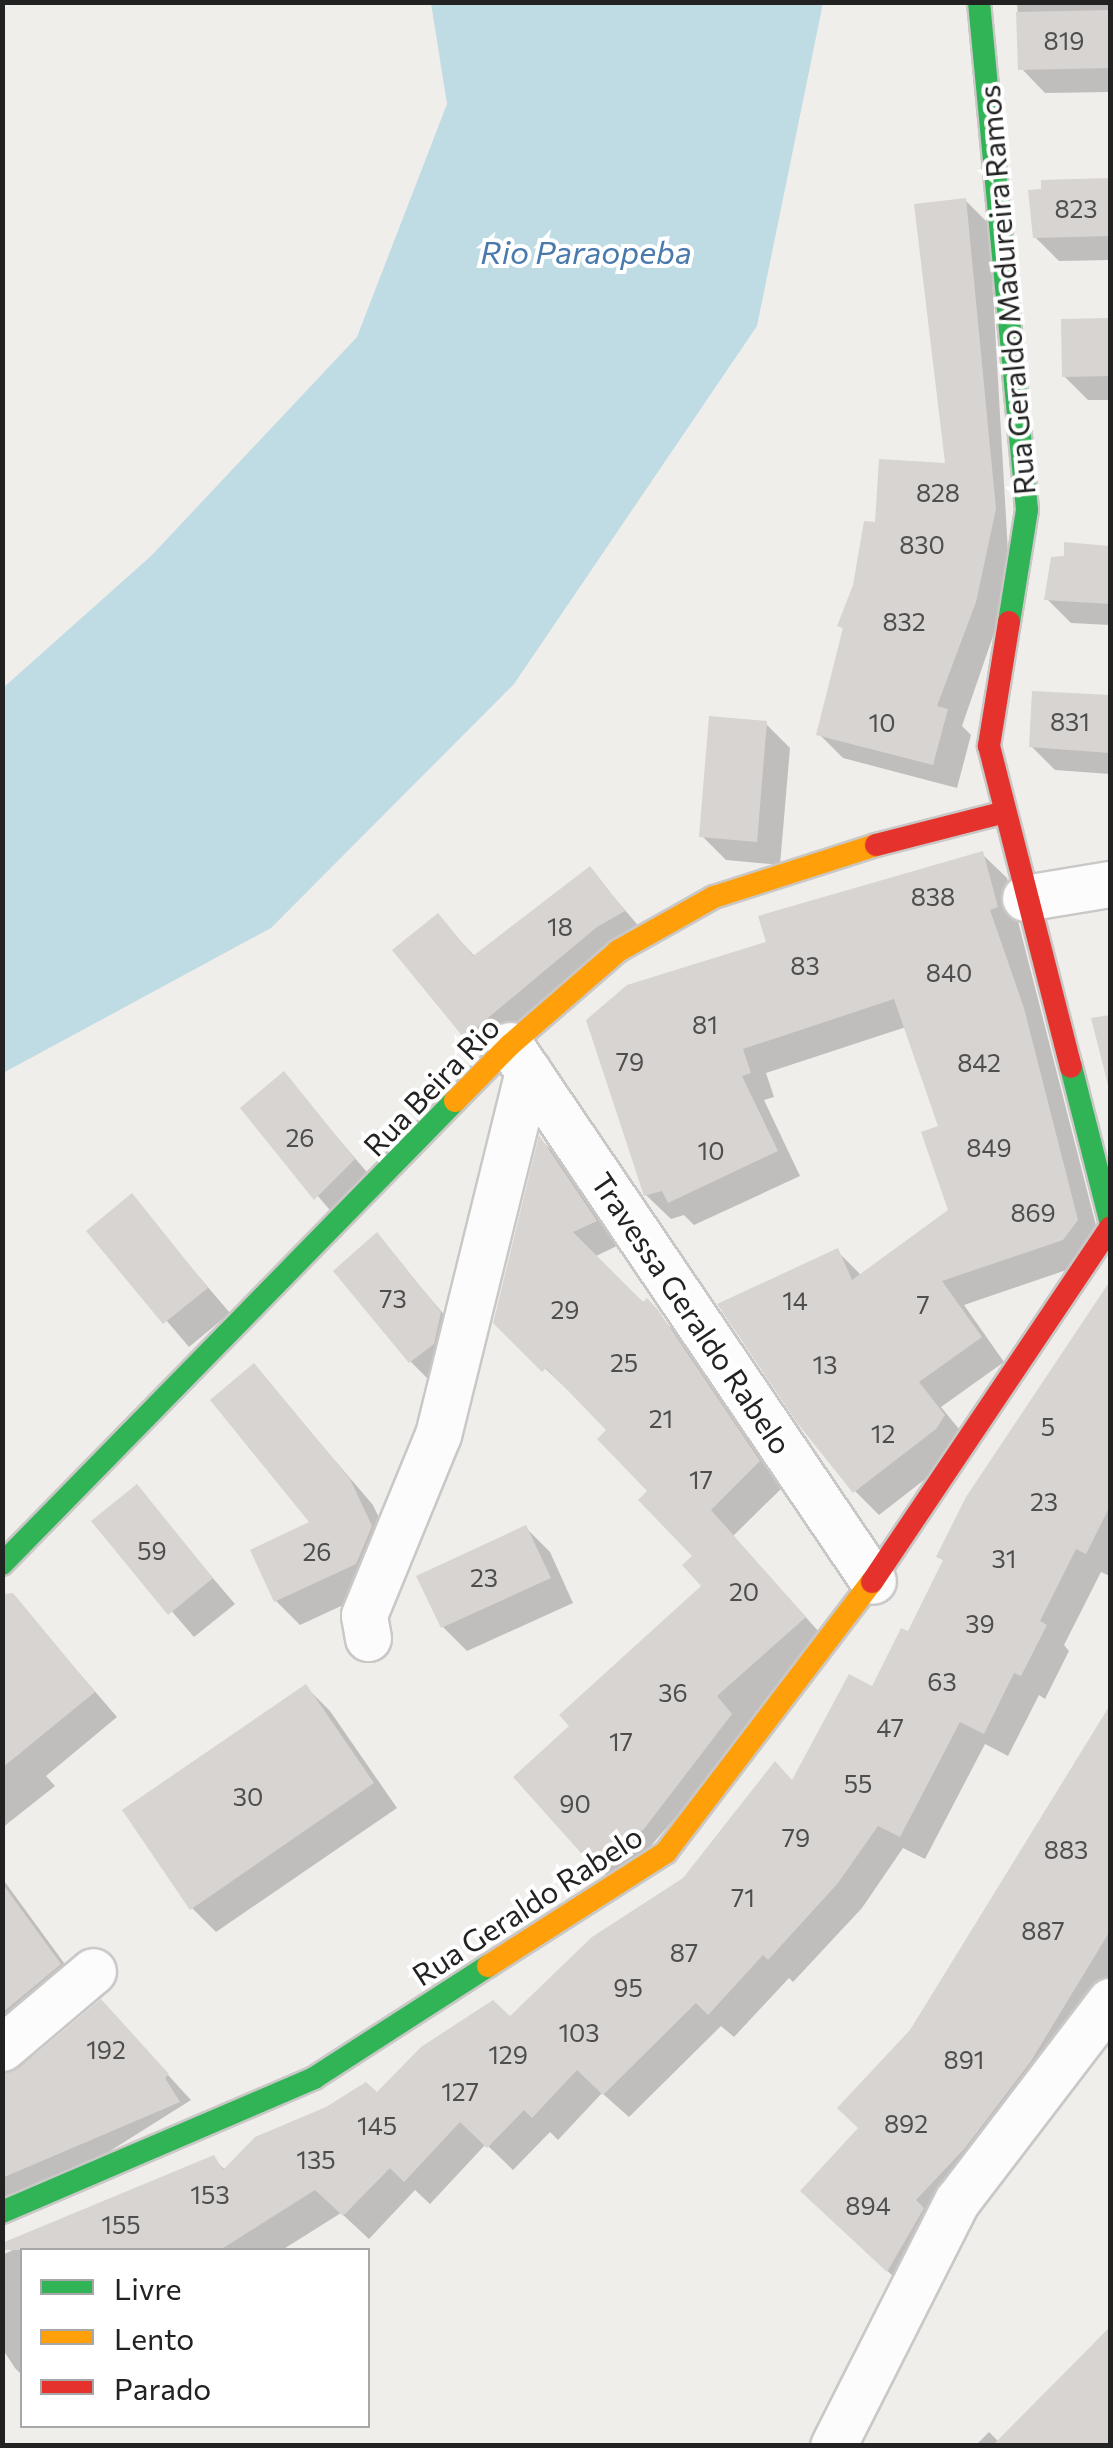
<!DOCTYPE html>
<style>
body{margin:0}
#map{position:relative;width:1113px;height:2448px;overflow:hidden;background:#f0eeeb;font-family:Commissioner,sans-serif}
div>[style]{position:absolute}
[style*='--x']{left:calc(var(--x)*1px);top:calc(var(--y)*1px);width:calc(var(--w)*1px);rotate:calc(var(--a)*1deg)}
.water>*{inset:0;background:#bfdbe3}
.shadow>*{inset:0;background:#0003}
.building>*{inset:0;background:#d7d4d2}
.roads{filter:drop-shadow(2px 0 #c9c8c7) drop-shadow(-2px 0 #c9c8c7) drop-shadow(0 2px #c9c8c7) drop-shadow(0 -2px #c9c8c7)}
.street>*{height:45px;margin:-22.5px;padding:0 22.5px;transform-origin:22.5px;border-radius:22.5px;background:#fdfcfc}
.fast>*{height:22px;margin:-11px;padding:0 11px;transform-origin:11px;border-radius:11px;background:#30b455}
.slow>*{height:22px;margin:-11px;padding:0 11px;transform-origin:11px;border-radius:11px;background:#ff9f0a}
.jam>*{height:22px;margin:-11px;padding:0 11px;transform-origin:11px;border-radius:11px;background:#e5322d}
span{translate:-50% -50%;white-space:nowrap;text-align:center;line-height:1.15;-webkit-text-stroke:8px #fff;paint-order:stroke}
.number-label{font-size:25px;color:#4f4e4e}
.number-label span{-webkit-text-stroke-width:0}
.street-label{font-size:30px;color:#222}
.water-label{font-size:32px;color:#4a7aab;font-style:italic}
.frame{position:absolute;inset:0;border:5px solid #222;pointer-events:none}
.legend{position:absolute;left:20px;top:2248px;width:350px;height:180px;box-sizing:border-box;background:#fff;border:2px solid #a7a7a7;margin:0;padding:12px 18px;list-style:none;font-size:30px;color:#222}
.legend li{display:flex;align-items:center;gap:20px;height:50px}
.legend b{width:50px;border:2px solid #a7a7a7}
</style>
<div id="map">
<div class="water">
<i style="clip-path:polygon(431px 3px,823px 3px,757px 326px,514px 684px,271px 928px,3px 1073px,3px 688px,151px 556px,357px 337px,447px 104px)"></i>
</div>
<div class="shadow">
<i style="clip-path:polygon(1017px 2px,1110px 2px,1110px 92px,1045px 93px,1021px 68px)"></i>
<i style="clip-path:polygon(1110px 181px,1110px 260px,1059px 261px,1035px 237px,1044px 182px)"></i>
<i style="clip-path:polygon(965px 200px,989px 224px,1010px 587px,962px 726px,971px 735px,957px 788px,843px 758px,819px 734px,845px 630px,840px 625px,877px 525px,948px 466px)"></i>
<i style="clip-path:polygon(1110px 321px,1110px 400px,1088px 400px,1064px 376px,1064px 322px)"></i>
<i style="clip-path:polygon(1066px 545px,1110px 548px,1110px 625px,1071px 623px,1047px 599px,1066px 559px)"></i>
<i style="clip-path:polygon(1034px 692px,1110px 698px,1110px 774px,1055px 770px,1031px 746px)"></i>
<i style="clip-path:polygon(766px 724px,790px 748px,780px 865px,726px 860px,702px 836px)"></i>
<i style="clip-path:polygon(982px 854px,1007px 878px,1101px 1245px,1087px 1263px,964px 1305px,1004px 1362px,941px 1407px,968px 1440px,960px 1452px,879px 1515px,855px 1491px,837px 1251px,862px 1276px,951px 1211px,941px 1127px,906px 1027px,766px 1073px,774px 1097px,764px 1100px,800px 1176px,694px 1225px,684px 1215px,671px 1219px,646px 1195px,769px 943px)"></i>
<i style="clip-path:polygon(590px 869px,647px 936px,490px 1061px,396px 950px,438px 916px,476px 958px)"></i>
<i style="clip-path:polygon(284px 1075px,377px 1184px,340px 1222px,243px 1108px)"></i>
<i style="clip-path:polygon(541px 1140px,563px 1162px,619px 1245px,594px 1257px,681px 1337px,783px 1487px,733px 1536px,828px 1642px,616px 1886px,516px 1777px,572px 1727px,704px 1586px,695px 1556px,610px 1430px,496px 1322px)"></i>
<i style="clip-path:polygon(131px 1197px,230px 1313px,189px 1347px,90px 1231px)"></i>
<i style="clip-path:polygon(377px 1236px,464px 1338px,435px 1386px,411px 1362px)"></i>
<i style="clip-path:polygon(1110px 1286px,1110px 1576px,1101px 1572px,1064px 1645px,1069px 1651px,1045px 1699px,1039px 1695px,1008px 1756px,985px 1744px,925px 1859px,903px 1848px,862px 1908px,793px 1982px,789px 1978px,734px 2037px,721px 2026px,629px 2117px,602px 2093px,558px 2140px,550px 2132px,513px 2170px,486px 2144px,430px 2204px,415px 2190px,369px 2239px,341px 2213px,282px 2250px,22px 2250px,22px 2375px,15px 2368px,2px 2348px,2px 2255px,213px 2158px,226px 2171px,377px 2096px,510px 2020px,685px 1880px,793px 1783px,873px 1689px,909px 1634px,945px 1562px,939px 1556px,968px 1498px)"></i>
<i style="clip-path:polygon(254px 1366px,373px 1505px,395px 1552px,380px 1588px,300px 1625px,276px 1601px,313px 1523px)"></i>
<i style="clip-path:polygon(136px 1488px,235px 1604px,194px 1637px,94px 1521px)"></i>
<i style="clip-path:polygon(526px 1528px,550px 1552px,573px 1603px,467px 1651px,443px 1627px)"></i>
<i style="clip-path:polygon(18px 1602px,117px 1717px,46px 1776px,55px 1786px,2px 1828px,2px 1614px)"></i>
<i style="clip-path:polygon(306px 1687px,330px 1711px,397px 1808px,216px 1932px,192px 1908px)"></i>
<i style="clip-path:polygon(1110px 1713px,1110px 1996px,912px 2294px,828px 2215px,861px 2128px,912px 2032px)"></i>
<i style="clip-path:polygon(2px 1878px,83px 1989px,2px 2062px)"></i>
<i style="clip-path:polygon(101px 2002px,191px 2100px,2px 2219px,2px 2076px,8px 2076px)"></i>
<i style="clip-path:polygon(1110px 2327px,1110px 2446px,975px 2446px,989px 2432px,999px 2442px)"></i>
</div>
<div class="building">
<i style="clip-path:polygon(1110px 10px,1110px 68px,1018px 70px,1016px 12px)"></i>
<i style="clip-path:polygon(1110px 178px,1110px 236px,1033px 238px,1028px 190px,1041px 189px,1041px 180px)"></i>
<i style="clip-path:polygon(966px 198px,996px 509px,976px 602px,937px 706px,948px 709px,933px 765px,816px 735px,843px 628px,837px 626px,853px 585px,864px 521px,875px 522px,879px 459px,945px 463px,914px 204px)"></i>
<i style="clip-path:polygon(1110px 318px,1110px 376px,1062px 377px,1061px 319px)"></i>
<i style="clip-path:polygon(1064px 542px,1110px 546px,1110px 604px,1044px 600px,1051px 557px,1064px 556px)"></i>
<i style="clip-path:polygon(1032px 691px,1110px 695px,1110px 753px,1029px 747px)"></i>
<i style="clip-path:polygon(709px 716px,767px 721px,757px 842px,699px 837px)"></i>
<i style="clip-path:polygon(983px 851px,998px 907px,990px 910px,1024px 1008px,1078px 1220px,1063px 1240px,942px 1281px,982px 1337px,919px 1382px,945px 1415px,936px 1429px,853px 1493px,798px 1424px,717px 1304px,838px 1248px,852px 1280px,948px 1210px,921px 1132px,938px 1126px,894px 999px,743px 1049px,751px 1073px,742px 1076px,778px 1151px,668px 1203px,662px 1191px,644px 1196px,586px 1020px,627px 985px,766px 942px,758px 916px)"></i>
<i style="clip-path:polygon(590px 866px,625px 911px,597px 927px,464px 1038px,392px 950px,438px 913px,473px 956px)"></i>
<i style="clip-path:polygon(1110px 1015px,1110px 1088px,1109px 1089px,1091px 1018px)"></i>
<i style="clip-path:polygon(284px 1071px,355px 1159px,314px 1200px,240px 1108px)"></i>
<i style="clip-path:polygon(539px 1135px,597px 1221px,573px 1232px,643px 1302px,647px 1298px,658px 1310px,760px 1461px,711px 1510px,806px 1617px,717px 1696px,732px 1714px,644px 1829px,590px 1863px,513px 1777px,569px 1726px,559px 1715px,701px 1586px,682px 1565px,692px 1556px,638px 1500px,647px 1491px,597px 1439px,606px 1430px,546px 1368px,542px 1372px,493px 1323px)"></i>
<i style="clip-path:polygon(132px 1193px,208px 1288px,163px 1324px,86px 1231px)"></i>
<i style="clip-path:polygon(377px 1232px,441px 1312px,434px 1344px,409px 1363px,333px 1271px)"></i>
<i style="clip-path:polygon(1110px 1281px,1110px 1506px,1086px 1554px,1076px 1549px,1040px 1621px,1047px 1625px,1021px 1676px,1014px 1673px,984px 1734px,960px 1722px,900px 1837px,878px 1826px,838px 1883px,768px 1960px,763px 1955px,708px 2015px,696px 2003px,603px 2095px,577px 2070px,532px 2118px,524px 2110px,487px 2148px,460px 2122px,404px 2182px,390px 2168px,343px 2216px,315px 2190px,220px 2250px,2px 2250px,2px 2243px,214px 2155px,223px 2170px,255px 2137px,326px 2107px,366px 2082px,377px 2092px,421px 2047px,493px 2000px,510px 2016px,592px 1937px,683px 1878px,775px 1761px,792px 1780px,849px 1674px,872px 1686px,901px 1628px,908px 1631px,943px 1560px,936px 1557px,966px 1497px)"></i>
<i style="clip-path:polygon(254px 1363px,350px 1479px,372px 1526px,356px 1564px,274px 1602px,250px 1550px,309px 1522px,210px 1400px)"></i>
<i style="clip-path:polygon(137px 1484px,213px 1578px,168px 1615px,91px 1521px)"></i>
<i style="clip-path:polygon(526px 1525px,551px 1578px,441px 1628px,416px 1576px)"></i>
<i style="clip-path:polygon(13px 1593px,95px 1692px,2px 1768px,2px 1594px)"></i>
<i style="clip-path:polygon(306px 1684px,374px 1783px,190px 1910px,122px 1810px)"></i>
<i style="clip-path:polygon(1110px 1705px,1110px 1931px,1031px 2061px,965px 2148px,916px 2200px,924px 2208px,887px 2272px,800px 2191px,858px 2128px,837px 2108px,910px 2030px)"></i>
<i style="clip-path:polygon(2px 1883px,61px 1964px,2px 2013px)"></i>
<i style="clip-path:polygon(101px 1999px,169px 2074px,165px 2078px,180px 2102px,2px 2178px,2px 2074px,19px 2068px)"></i>
<i style="clip-path:polygon(1110px 2327px,1110px 2446px,992px 2446px)"></i>
</div>
<div class="roads">
<div class="street">
<i style="--x:1025;--y:898;--w:86;--a:-9.4"></i>
<i style="--x:510;--y:1045;--w:647;--a:55.89"></i>
<i style="--x:368;--y:1638;--w:23;--a:-100"></i>
<i style="--x:364;--y:1615;--w:195;--a:-67.7"></i>
<i style="--x:438;--y:1435;--w:375;--a:-76.1"></i>
<i style="--x:2;--y:2048;--w:119;--a:-40.2"></i>
<i style="--x:833;--y:2446;--w:275;--a:-63.2"></i>
<i style="--x:957;--y:2201;--w:252;--a:-52.6"></i>
</div>
<div class="fast">
<i style="--x:979;--y:2;--w:510;--a:84.6"></i>
<i style="--x:1027;--y:510;--w:113;--a:99.1"></i>
<i style="--x:1071;--y:1067;--w:158;--a:75.7"></i>
<i style="--x:2;--y:1564;--w:648;--a:-45.63"></i>
<i style="--x:2;--y:2212;--w:340;--a:-23.2"></i>
<i style="--x:314;--y:2078;--w:207;--a:-32.8"></i>
</div>
<div class="slow">
<i style="--x:455;--y:1101;--w:78;--a:-45.5"></i>
<i style="--x:510;--y:1045;--w:143;--a:-41"></i>
<i style="--x:618;--y:951;--w:110;--a:-29.4"></i>
<i style="--x:714;--y:897;--w:170;--a:-17.8"></i>
<i style="--x:488;--y:1966;--w:211;--a:-32.6"></i>
<i style="--x:666;--y:1852;--w:340;--a:-52.7"></i>
</div>
<div class="jam">
<i style="--x:1009;--y:622;--w:126;--a:99.2"></i>
<i style="--x:989;--y:746;--w:331;--a:75.7"></i>
<i style="--x:876;--y:845;--w:133;--a:-14.3"></i>
<i style="--x:872;--y:1582;--w:427;--a:-56.1"></i>
</div>
</div>
<div class="number-label">
<span style="left:1064px;top:40px">819</span>
<span style="left:1076px;top:208px">823</span>
<span style="left:938px;top:492px">828</span>
<span style="left:922px;top:544px">830</span>
<span style="left:904px;top:621px">832</span>
<span style="left:1070px;top:721px">831</span>
<span style="left:882px;top:722px">10</span>
<span style="left:933px;top:896px">838</span>
<span style="left:560px;top:926px">18</span>
<span style="left:805px;top:965px">83</span>
<span style="left:949px;top:972px">840</span>
<span style="left:705px;top:1024px">81</span>
<span style="left:630px;top:1061px">79</span>
<span style="left:979px;top:1062px">842</span>
<span style="left:300px;top:1137px">26</span>
<span style="left:989px;top:1147px">849</span>
<span style="left:711px;top:1150px">10</span>
<span style="left:1033px;top:1212px">869</span>
<span style="left:393px;top:1298px">73</span>
<span style="left:795px;top:1300px">14</span>
<span style="left:923px;top:1304px">7</span>
<span style="left:565px;top:1309px">29</span>
<span style="left:624px;top:1362px">25</span>
<span style="left:825px;top:1364px">13</span>
<span style="left:661px;top:1418px">21</span>
<span style="left:1048px;top:1426px">5</span>
<span style="left:883px;top:1433px">12</span>
<span style="left:701px;top:1479px">17</span>
<span style="left:1044px;top:1501px">23</span>
<span style="left:152px;top:1550px">59</span>
<span style="left:317px;top:1551px">26</span>
<span style="left:1004px;top:1558px">31</span>
<span style="left:484px;top:1577px">23</span>
<span style="left:744px;top:1591px">20</span>
<span style="left:980px;top:1623px">39</span>
<span style="left:942px;top:1681px">63</span>
<span style="left:673px;top:1692px">36</span>
<span style="left:890px;top:1727px">47</span>
<span style="left:621px;top:1741px">17</span>
<span style="left:858px;top:1783px">55</span>
<span style="left:248px;top:1796px">30</span>
<span style="left:575px;top:1803px">90</span>
<span style="left:796px;top:1837px">79</span>
<span style="left:1066px;top:1849px">883</span>
<span style="left:743px;top:1897px">71</span>
<span style="left:1043px;top:1930px">887</span>
<span style="left:684px;top:1952px">87</span>
<span style="left:628px;top:1987px">95</span>
<span style="left:579px;top:2032px">103</span>
<span style="left:106px;top:2049px">192</span>
<span style="left:508px;top:2054px">129</span>
<span style="left:964px;top:2059px">891</span>
<span style="left:460px;top:2091px">127</span>
<span style="left:906px;top:2123px">892</span>
<span style="left:377px;top:2125px">145</span>
<span style="left:316px;top:2159px">135</span>
<span style="left:210px;top:2194px">153</span>
<span style="left:868px;top:2205px">894</span>
<span style="left:121px;top:2224px">155</span>
</div>
<div class="street-label">
<span style="left:1006px;top:290px;rotate:-95deg">Rua Geraldo Madureira Ramos</span>
<span style="left:431px;top:1086px;rotate:-46deg">Rua Beira Rio</span>
<span style="left:692px;top:1313px;rotate:56deg">Travessa Geraldo Rabelo</span>
<span style="left:527px;top:1905px;rotate:-33deg">Rua Geraldo Rabelo</span>
</div>
<div class="water-label">
<span style="left:586px;top:251px">Rio Paraopeba</span>
</div>
<div class="frame"></div>
<ul class="legend">
<li><b style="height:12px;background:#30b455"></b>Livre</li>
<li><b style="height:12px;background:#ff9f0a"></b>Lento</li>
<li><b style="height:12px;background:#e5322d"></b>Parado</li>
</ul>
</div>
